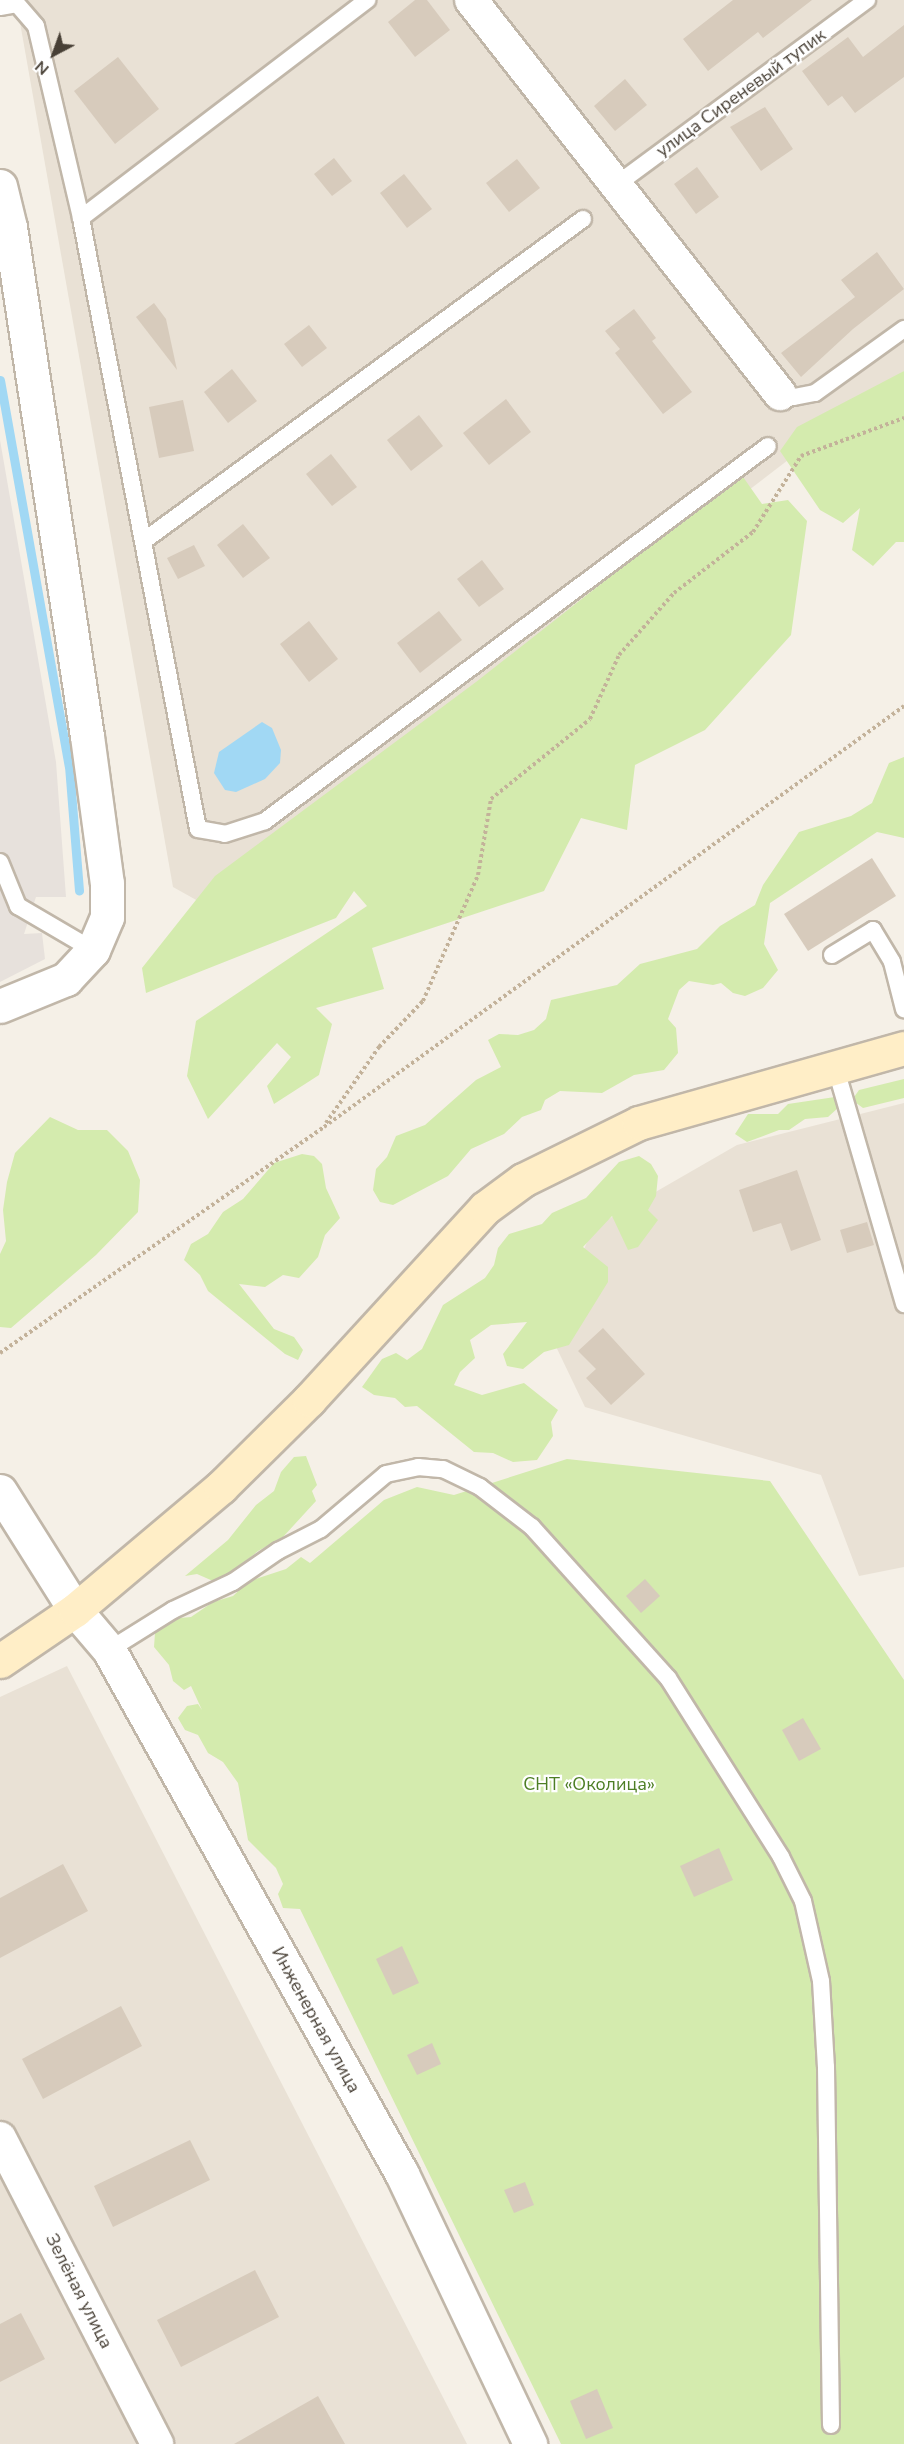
<!DOCTYPE html>
<meta charset="utf-8">
<style>
body{margin:0}
#map{position:relative;width:904px;height:2444px;overflow:hidden;background:#f5f0e7;font-family:"Nunito Sans",sans-serif}
div>[style]{position:absolute}
[style*='--x']{left:calc(var(--x)*1px);top:calc(var(--y)*1px);width:calc(var(--w)*1px);rotate:calc(var(--a)*1deg)}
.residential>*{inset:0;background:#e9e1d5}
.industrial>*{inset:0;background:#e7e1dc}
.green>*{inset:0;background:#d4ebae}
.water>*{inset:0;background:#a1d8f4}
.stream>*{height:9px;margin:-4.5px;padding:0 4.5px;transform-origin:4.5px;border-radius:4.5px;background:#a1d8f4}
.building>*{inset:0;background:#d7cbbc}
.path>*{height:4px;margin-top:-2px;transform-origin:0;background:repeating-linear-gradient(90deg,#c3b29a 0 3px,transparent 0 6px)}
.roads{filter:drop-shadow(2px 0 #c1b7a9) drop-shadow(-2px 0 #c1b7a9) drop-shadow(0 2px #c1b7a9) drop-shadow(0 -2px #c1b7a9)}
.service>*{height:16px;margin:-8px;padding:0 8px;transform-origin:8px;border-radius:8px;background:#fff}
.minor>*{height:32px;margin:-16px;padding:0 16px;transform-origin:16px;border-radius:16px;background:#fff}
.tertiary>*{height:33px;margin:-16.5px;padding:0 16.5px;transform-origin:16.5px;border-radius:16.5px;background:#fff}
.secondary>*{height:33px;margin:-16.5px;padding:0 16.5px;transform-origin:16.5px;border-radius:16.5px;background:#ffeec7}
span{translate:-50% -50%;white-space:nowrap;text-align:center;line-height:1.15;-webkit-text-stroke:4.5px #fff;paint-order:stroke}
.street-label{font-size:18px;color:#484036}
.park-label{font-size:18px;color:#4d7e25}
.north{position:absolute;left:24px;top:24px;width:60px;height:60px;-webkit-text-stroke:4px #fff;paint-order:stroke;rotate:221deg;font-size:16px;font-weight:700;line-height:24px;text-align:center;color:#484036}
.north::after{content:'';display:block;margin:auto;width:21px;height:27px;background:#484036;clip-path:polygon(50% 0,100% 100%,50% 72%,0 100%)}
</style>
<div id="map">
<div class="residential">
<i style="clip-path:polygon(16px 0,904px 0,904px 371px,207px 906px,173px 887px)"></i>
<i style="clip-path:polygon(904px 1103px,904px 1567px,859px 1576px,821px 1475px,585px 1407px,549px 1332px,593px 1228px,737px 1145px)"></i>
<i style="clip-path:polygon(67px 1666px,467px 2444px,0 2444px,0 1697px)"></i>
</div>
<div class="industrial">
<i style="clip-path:polygon(0 440px,56px 762px,66px 897px,36px 897px,24px 934px,42px 933px,45px 959px,0 982px)"></i>
</div>
<div class="green">
<i style="clip-path:polygon(904px 371px,904px 542px,896px 542px,873px 566px,852px 550px,860px 508px,843px 523px,820px 510px,780px 451px,797px 427px)"></i>
<i style="clip-path:polygon(741px 474px,762px 504px,788px 500px,807px 521px,791px 635px,705px 730px,635px 765px,627px 830px,581px 818px,544px 891px,372px 948px,384px 989px,316px 1008px,332px 1024px,319px 1075px,274px 1104px,267px 1086px,291px 1057px,277px 1043px,208px 1119px,187px 1076px,196px 1021px,367px 906px,354px 891px,336px 918px,146px 993px,142px 968px,215px 876px,476px 682px)"></i>
<i style="clip-path:polygon(904px 757px,904px 838px,877px 832px,770px 903px,764px 944px,778px 970px,763px 988px,745px 996px,733px 993px,721px 983px,713px 985px,689px 981px,679px 990px,668px 1019px,676px 1028px,678px 1053px,664px 1070px,634px 1075px,602px 1093px,560px 1091px,545px 1100px,541px 1110px,522px 1117px,504px 1134px,471px 1149px,448px 1176px,393px 1205px,380px 1202px,373px 1190px,376px 1169px,387px 1157px,396px 1136px,425px 1125px,476px 1080px,501px 1067px,488px 1040px,499px 1034px,518px 1035px,534px 1030px,546px 1019px,551px 1000px,617px 985px,640px 964px,697px 949px,720px 926px,755px 905px,763px 885px,799px 832px,851px 816px,872px 803px,889px 763px)"></i>
<i style="clip-path:polygon(904px 1079px,904px 1098px,863px 1108px,852px 1100px,859px 1090px)"></i>
<i style="clip-path:polygon(835px 1097px,839px 1107px,828px 1117px,805px 1119px,789px 1130px,779px 1130px,747px 1142px,735px 1134px,748px 1114px,778px 1114px,788px 1104px)"></i>
<i style="clip-path:polygon(50px 1117px,78px 1130px,107px 1130px,128px 1151px,140px 1180px,138px 1212px,96px 1255px,11px 1328px,0 1327px,0 1254px,6px 1241px,3px 1210px,7px 1182px,15px 1153px)"></i>
<i style="clip-path:polygon(302px 1154px,314px 1156px,322px 1164px,326px 1188px,340px 1218px,325px 1235px,318px 1257px,299px 1278px,283px 1275px,265px 1287px,239px 1284px,274px 1329px,294px 1337px,303px 1350px,298px 1360px,285px 1354px,208px 1291px,200px 1275px,184px 1260px,191px 1244px,208px 1234px,223px 1212px,243px 1199px,274px 1163px)"></i>
<i style="clip-path:polygon(639px 1156px,651px 1164px,658px 1176px,656px 1196px,648px 1210px,658px 1220px,638px 1247px,628px 1250px,612px 1216px,583px 1247px,608px 1267px,608px 1282px,569px 1345px,544px 1352px,523px 1369px,507px 1366px,503px 1354px,527px 1322px,491px 1325px,470px 1340px,475px 1358px,460px 1372px,454px 1385px,482px 1395px,524px 1383px,558px 1410px,551px 1422px,553px 1436px,537px 1460px,513px 1462px,493px 1453px,474px 1452px,417px 1406px,405px 1407px,395px 1398px,374px 1395px,362px 1387px,382px 1359px,396px 1353px,407px 1360px,422px 1349px,443px 1305px,485px 1278px,494px 1265px,498px 1248px,509px 1234px,542px 1224px,552px 1213px,586px 1198px,619px 1162px)"></i>
<i style="clip-path:polygon(306px 1456px,317px 1485px,312px 1491px,316px 1501px,283px 1537px,258px 1551px,227px 1577px,213px 1581px,197px 1574px,185px 1576px,228px 1540px,256px 1505px,274px 1491px,281px 1472px,294px 1457px)"></i>
<i style="clip-path:polygon(567px 1459px,770px 1481px,904px 1680px,904px 2444px,561px 2444px,300px 1909px,283px 1908px,278px 1894px,283px 1884px,276px 1868px,248px 1840px,238px 1783px,223px 1762px,208px 1753px,198px 1735px,185px 1730px,178px 1718px,187px 1706px,198px 1704px,202px 1710px,191px 1686px,184px 1690px,173px 1681px,169px 1665px,154px 1647px,155px 1633px,168px 1619px,191px 1617px,213px 1602px,233px 1596px,249px 1581px,286px 1569px,301px 1557px,310px 1563px,384px 1500px,417px 1487px,454px 1495px)"></i>
</div>
<div class="water">
<i style="clip-path:polygon(262px 722px,272px 728px,281px 750px,280px 763px,265px 779px,236px 792px,225px 790px,214px 773px,219px 752px)"></i>
</div>
<div class="stream">
<i style="--x:0;--y:380;--w:392;--a:79.9"></i>
<i style="--x:69;--y:766;--w:125;--a:85.4"></i>
</div>
<div class="building">
<i style="clip-path:polygon(415px 0,427px 0,450px 30px,415px 57px,388px 22px)"></i>
<i style="clip-path:polygon(733px 0,812px 0,763px 38px,758px 32px,708px 71px,683px 39px)"></i>
<i style="clip-path:polygon(904px 25px,904px 77px,855px 113px,842px 96px,828px 106px,802px 71px,848px 37px,863px 57px)"></i>
<i style="clip-path:polygon(118px 57px,159px 109px,115px 144px,74px 91px)"></i>
<i style="clip-path:polygon(625px 79px,647px 105px,615px 131px,594px 106px)"></i>
<i style="clip-path:polygon(765px 107px,793px 149px,761px 171px,730px 127px)"></i>
<i style="clip-path:polygon(334px 158px,352px 181px,332px 196px,314px 174px)"></i>
<i style="clip-path:polygon(517px 159px,540px 188px,509px 212px,486px 183px)"></i>
<i style="clip-path:polygon(697px 167px,719px 197px,696px 214px,674px 184px)"></i>
<i style="clip-path:polygon(404px 174px,432px 209px,407px 228px,380px 193px)"></i>
<i style="clip-path:polygon(877px 252px,904px 289px,853px 329px,801px 377px,781px 353px,855px 297px,841px 280px)"></i>
<i style="clip-path:polygon(154px 303px,166px 319px,177px 370px,136px 317px)"></i>
<i style="clip-path:polygon(634px 309px,656px 338px,652px 341px,692px 392px,663px 414px,615px 353px,620px 349px,605px 331px)"></i>
<i style="clip-path:polygon(309px 325px,327px 348px,302px 367px,284px 344px)"></i>
<i style="clip-path:polygon(232px 369px,257px 401px,228px 423px,204px 392px)"></i>
<i style="clip-path:polygon(506px 399px,531px 432px,489px 465px,463px 433px)"></i>
<i style="clip-path:polygon(183px 400px,194px 451px,159px 458px,149px 407px)"></i>
<i style="clip-path:polygon(419px 415px,443px 446px,411px 471px,387px 440px)"></i>
<i style="clip-path:polygon(331px 454px,357px 487px,332px 506px,306px 474px)"></i>
<i style="clip-path:polygon(243px 524px,270px 558px,243px 578px,217px 545px)"></i>
<i style="clip-path:polygon(194px 545px,205px 566px,178px 579px,167px 558px)"></i>
<i style="clip-path:polygon(482px 560px,504px 589px,479px 607px,457px 579px)"></i>
<i style="clip-path:polygon(439px 611px,462px 640px,420px 673px,397px 643px)"></i>
<i style="clip-path:polygon(309px 621px,338px 659px,309px 682px,280px 644px)"></i>
<i style="clip-path:polygon(872px 858px,896px 896px,808px 951px,784px 914px)"></i>
<i style="clip-path:polygon(797px 1170px,821px 1240px,791px 1251px,781px 1223px,753px 1232px,739px 1190px)"></i>
<i style="clip-path:polygon(867px 1222px,874px 1245px,847px 1253px,840px 1230px)"></i>
<i style="clip-path:polygon(603px 1328px,645px 1374px,611px 1405px,586px 1378px,596px 1369px,578px 1351px)"></i>
<i style="clip-path:polygon(645px 1579px,660px 1596px,641px 1613px,626px 1596px)"></i>
<i style="clip-path:polygon(803px 1718px,821px 1749px,799px 1761px,782px 1730px)"></i>
<i style="clip-path:polygon(719px 1848px,733px 1880px,694px 1897px,680px 1866px)"></i>
<i style="clip-path:polygon(63px 1864px,88px 1911px,0 1958px,0 1898px)"></i>
<i style="clip-path:polygon(402px 1946px,419px 1983px,393px 1995px,376px 1959px)"></i>
<i style="clip-path:polygon(121px 2006px,142px 2046px,43px 2099px,22px 2059px)"></i>
<i style="clip-path:polygon(432px 2043px,441px 2064px,417px 2075px,407px 2055px)"></i>
<i style="clip-path:polygon(190px 2140px,210px 2180px,113px 2227px,94px 2186px)"></i>
<i style="clip-path:polygon(525px 2182px,534px 2205px,514px 2213px,504px 2190px)"></i>
<i style="clip-path:polygon(255px 2270px,279px 2317px,181px 2367px,157px 2320px)"></i>
<i style="clip-path:polygon(21px 2313px,45px 2359px,0 2382px,0 2324px)"></i>
<i style="clip-path:polygon(597px 2389px,613px 2428px,586px 2439px,570px 2401px)"></i>
<i style="clip-path:polygon(318px 2396px,345px 2444px,234px 2444px)"></i>
</div>
<div class="path">
<i style="--x:326;--y:1123;--w:93;--a:-55.1"></i>
<i style="--x:379;--y:1047;--w:64;--a:-46.3"></i>
<i style="--x:423;--y:1001;--w:137;--a:-66.4"></i>
<i style="--x:478;--y:875;--w:77;--a:-80.3"></i>
<i style="--x:491;--y:799;--w:127;--a:-38.9"></i>
<i style="--x:590;--y:719;--w:70;--a:-65.6"></i>
<i style="--x:619;--y:655;--w:83;--a:-48.4"></i>
<i style="--x:674;--y:593;--w:100;--a:-37.7"></i>
<i style="--x:753;--y:532;--w:90;--a:-57.7"></i>
<i style="--x:801;--y:456;--w:110;--a:-20.3"></i>
<i style="--x:0;--y:1353;--w:395;--a:-34.9"></i>
<i style="--x:324;--y:1127;--w:717;--a:-35.97"></i>
</div>
<div class="roads">
<div class="service">
<i style="--x:0;--y:7;--w:17;--a:-10"></i>
<i style="--x:17;--y:4;--w:29;--a:49"></i>
<i style="--x:36;--y:26;--w:197;--a:76.8"></i>
<i style="--x:81;--y:218;--w:622;--a:79.16"></i>
<i style="--x:198;--y:829;--w:27;--a:10"></i>
<i style="--x:225;--y:834;--w:42;--a:-18"></i>
<i style="--x:265;--y:821;--w:627;--a:-36.71"></i>
<i style="--x:616;--y:185;--w:312;--a:-36.4"></i>
<i style="--x:81;--y:218;--w:360;--a:-37.3"></i>
<i style="--x:780;--y:394;--w:14;--a:12"></i>
<i style="--x:794;--y:397;--w:21;--a:-11"></i>
<i style="--x:815;--y:393;--w:110;--a:-35.7"></i>
<i style="--x:145;--y:540;--w:543;--a:-36.24"></i>
<i style="--x:0;--y:862;--w:48;--a:67.8"></i>
<i style="--x:18;--y:906;--w:87;--a:30.4"></i>
<i style="--x:832;--y:955;--w:48;--a:-31.4"></i>
<i style="--x:873;--y:930;--w:37;--a:59"></i>
<i style="--x:892;--y:962;--w:49;--a:75.7"></i>
<i style="--x:835;--y:1066;--w:248;--a:73.8"></i>
<i style="--x:109;--y:1650;--w:75;--a:-32"></i>
<i style="--x:173;--y:1610;--w:66;--a:-25"></i>
<i style="--x:233;--y:1582;--w:55;--a:-34.6"></i>
<i style="--x:278;--y:1551;--w:48;--a:-27.1"></i>
<i style="--x:321;--y:1529;--w:85;--a:-40.2"></i>
<i style="--x:386;--y:1474;--w:33;--a:-12"></i>
<i style="--x:418;--y:1467;--w:25;--a:5"></i>
<i style="--x:443;--y:1469;--w:41;--a:25.9"></i>
<i style="--x:480;--y:1487;--w:66;--a:37.6"></i>
<i style="--x:532;--y:1527;--w:203;--a:48"></i>
<i style="--x:668;--y:1678;--w:212;--a:57.7"></i>
<i style="--x:781;--y:1857;--w:49;--a:63.4"></i>
<i style="--x:803;--y:1901;--w:82;--a:77.3"></i>
<i style="--x:821;--y:1981;--w:86;--a:86.7"></i>
<i style="--x:826;--y:2067;--w:358;--a:89.2"></i>
</div>
<div class="minor">
<i style="--x:471;--y:0;--w:501;--a:51.89"></i>
<i style="--x:0;--y:2138;--w:344;--a:62.8"></i>
</div>
<div class="tertiary">
<i style="--x:0;--y:186;--w:42;--a:76.3"></i>
<i style="--x:10;--y:227;--w:515;--a:81.4"></i>
<i style="--x:87;--y:736;--w:148;--a:82.3"></i>
<i style="--x:107;--y:883;--w:34;--a:90"></i>
<i style="--x:107;--y:917;--w:36;--a:113"></i>
<i style="--x:93;--y:950;--w:40;--a:133"></i>
<i style="--x:66;--y:979;--w:71;--a:157.8"></i>
<i style="--x:0;--y:1491;--w:141;--a:57.8"></i>
<i style="--x:75;--y:1610;--w:52;--a:49.6"></i>
<i style="--x:109;--y:1650;--w:600;--a:60.79"></i>
<i style="--x:402;--y:2174;--w:299;--a:64.6"></i>
</div>
<div class="secondary">
<i style="--x:0;--y:1661;--w:91;--a:-34.2"></i>
<i style="--x:75;--y:1610;--w:191;--a:-40.1"></i>
<i style="--x:221;--y:1487;--w:124;--a:-44.7"></i>
<i style="--x:309;--y:1400;--w:260;--a:-47.5"></i>
<i style="--x:485;--y:1208;--w:47;--a:-36.4"></i>
<i style="--x:523;--y:1180;--w:129;--a:-26.2"></i>
<i style="--x:639;--y:1123;--w:275;--a:-15.8"></i>
</div>
</div>
<div class="street-label">
<span style="left:741px;top:93px;rotate:-36deg">улица Сиреневый тупик</span>
<span style="left:316px;top:2020px;rotate:61deg">Инженерная улица</span>
<span style="left:79px;top:2291px;rotate:63deg">Зелёная улица</span>
</div>
<div class="park-label">
<span style="left:589px;top:1784px">СНТ «Околица»</span>
</div>
<div class="north">N</div>
</div>
